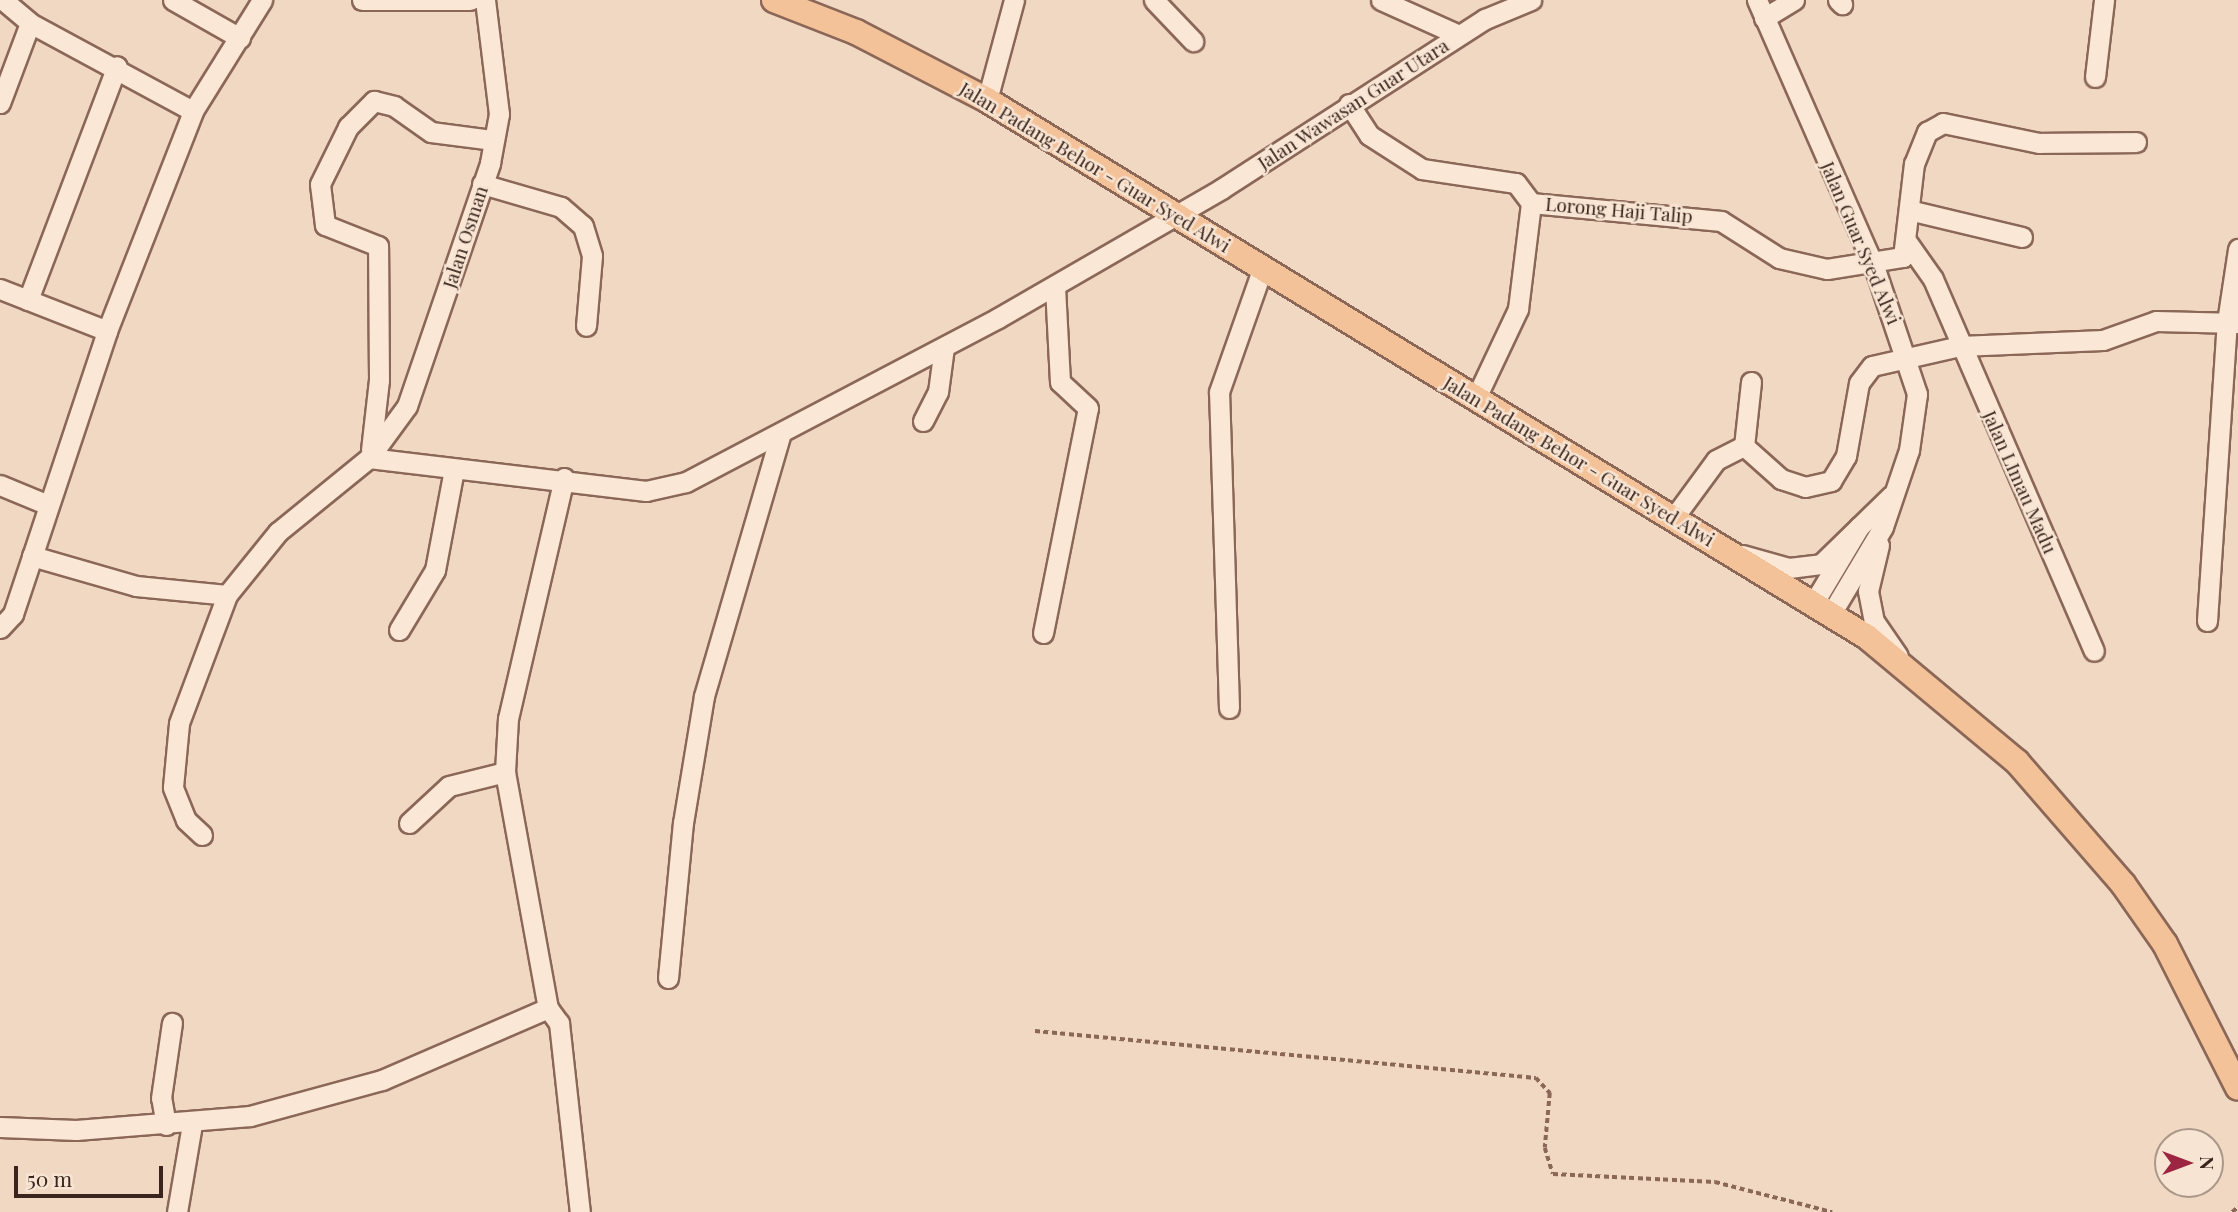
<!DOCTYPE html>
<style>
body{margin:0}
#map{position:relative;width:2238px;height:1212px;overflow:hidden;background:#f0d8c2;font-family:"Playfair Display",serif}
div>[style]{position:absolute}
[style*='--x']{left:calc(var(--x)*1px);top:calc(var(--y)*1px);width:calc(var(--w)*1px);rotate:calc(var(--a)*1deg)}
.path>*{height:3.5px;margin-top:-1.75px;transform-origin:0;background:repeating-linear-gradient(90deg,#8b6758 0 5px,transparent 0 8.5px)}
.roads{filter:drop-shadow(2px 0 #8b6758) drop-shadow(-2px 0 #8b6758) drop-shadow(0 2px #8b6758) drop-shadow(0 -2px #8b6758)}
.minor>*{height:19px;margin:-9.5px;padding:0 9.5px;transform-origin:9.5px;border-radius:9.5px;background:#fae7d6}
.major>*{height:24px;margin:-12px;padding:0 12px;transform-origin:12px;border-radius:12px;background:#f4c299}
span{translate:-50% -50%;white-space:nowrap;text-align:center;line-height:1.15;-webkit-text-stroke:5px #f7e4d2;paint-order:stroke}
.street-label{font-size:19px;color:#3a241d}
.north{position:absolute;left:2154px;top:1128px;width:70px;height:70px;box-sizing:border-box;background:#f7e4d2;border:2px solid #ab978a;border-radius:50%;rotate:90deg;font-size:19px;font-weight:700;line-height:28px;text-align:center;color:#3a241d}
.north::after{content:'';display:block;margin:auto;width:24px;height:32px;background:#9c2642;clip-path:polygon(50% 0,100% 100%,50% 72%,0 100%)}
.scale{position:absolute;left:14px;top:1166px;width:149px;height:32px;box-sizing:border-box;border:4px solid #3a241d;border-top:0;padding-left:9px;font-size:21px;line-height:24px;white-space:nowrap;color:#3a241d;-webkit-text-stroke:5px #f7e4d2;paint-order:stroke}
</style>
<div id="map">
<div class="path">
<i style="--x:1035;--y:1031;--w:503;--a:5.36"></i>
<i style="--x:1536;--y:1078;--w:21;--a:47"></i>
<i style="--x:1550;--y:1093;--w:55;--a:95.2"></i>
<i style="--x:1545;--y:1148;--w:27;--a:73"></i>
<i style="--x:1553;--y:1174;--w:162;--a:2.8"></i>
<i style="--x:1715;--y:1182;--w:121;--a:14.4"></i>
<i style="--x:2232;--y:1212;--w:8;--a:-40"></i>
</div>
<div class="roads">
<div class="minor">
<i style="--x:3;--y:0;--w:35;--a:40"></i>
<i style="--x:30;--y:23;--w:185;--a:28.4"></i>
<i style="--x:173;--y:0;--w:77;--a:29.6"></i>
<i style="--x:362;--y:0;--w:108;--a:0"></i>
<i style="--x:1154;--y:0;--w:57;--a:46.4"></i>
<i style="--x:1381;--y:0;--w:85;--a:24.2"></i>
<i style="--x:1757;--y:0;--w:291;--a:66.3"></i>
<i style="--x:1874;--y:266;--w:135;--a:71.4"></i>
<i style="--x:1917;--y:394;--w:57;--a:98.1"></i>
<i style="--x:1909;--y:450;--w:81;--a:108.7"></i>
<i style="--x:1883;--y:527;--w:101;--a:120.9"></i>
<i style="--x:1838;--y:0;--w:6;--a:45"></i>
<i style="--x:1764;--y:18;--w:35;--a:-31"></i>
<i style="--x:2095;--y:77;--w:78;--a:-83.3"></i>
<i style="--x:987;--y:100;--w:104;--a:-74.9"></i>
<i style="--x:0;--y:103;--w:85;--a:-69.4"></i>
<i style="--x:1349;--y:104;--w:37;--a:57"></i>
<i style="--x:1369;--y:135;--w:63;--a:32.7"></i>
<i style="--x:1422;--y:169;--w:95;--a:8.5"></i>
<i style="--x:1516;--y:183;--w:25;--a:53"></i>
<i style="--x:1531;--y:203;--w:191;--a:5.4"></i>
<i style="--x:1721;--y:221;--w:69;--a:32.5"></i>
<i style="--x:1779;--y:258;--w:49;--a:12.9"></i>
<i style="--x:1827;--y:269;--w:77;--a:-9"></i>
<i style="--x:1903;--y:257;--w:94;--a:-83.3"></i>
<i style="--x:1914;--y:164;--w:35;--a:-68"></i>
<i style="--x:1927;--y:132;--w:18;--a:-29"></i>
<i style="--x:1943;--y:123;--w:98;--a:11.8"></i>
<i style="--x:2039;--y:143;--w:97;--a:-0.6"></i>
<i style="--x:482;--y:184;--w:82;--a:16.2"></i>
<i style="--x:561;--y:207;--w:29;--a:41"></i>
<i style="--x:583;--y:226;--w:31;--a:73"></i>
<i style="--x:592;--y:256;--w:70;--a:94.9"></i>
<i style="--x:1913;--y:211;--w:112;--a:13.4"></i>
<i style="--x:1907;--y:242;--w:45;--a:54.9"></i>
<i style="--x:1933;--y:279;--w:405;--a:66.6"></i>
<i style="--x:0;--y:289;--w:115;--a:21.4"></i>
<i style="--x:28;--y:300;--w:250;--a:-69.2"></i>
<i style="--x:1751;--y:382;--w:64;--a:96.2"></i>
<i style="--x:1744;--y:446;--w:50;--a:41.7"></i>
<i style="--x:1781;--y:479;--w:25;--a:18"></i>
<i style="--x:1805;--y:487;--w:27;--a:-13"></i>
<i style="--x:1831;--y:481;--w:29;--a:-59"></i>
<i style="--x:1846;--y:456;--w:74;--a:-79.9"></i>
<i style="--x:1859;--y:383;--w:21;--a:-53"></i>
<i style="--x:1872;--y:366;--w:90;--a:-12.8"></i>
<i style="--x:1960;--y:346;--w:143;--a:-2.4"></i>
<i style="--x:2103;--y:340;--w:56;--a:-19.7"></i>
<i style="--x:2156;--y:321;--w:82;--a:1.4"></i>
<i style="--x:1475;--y:400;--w:101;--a:-64.7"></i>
<i style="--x:1518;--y:309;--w:107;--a:-83"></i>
<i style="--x:923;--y:421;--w:33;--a:-63"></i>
<i style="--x:938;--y:392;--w:45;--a:-82.4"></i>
<i style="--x:371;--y:450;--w:70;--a:-83.5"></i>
<i style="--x:379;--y:380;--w:134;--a:-90.4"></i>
<i style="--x:378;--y:246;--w:57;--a:-158.4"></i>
<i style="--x:325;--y:225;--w:41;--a:-97"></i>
<i style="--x:320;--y:184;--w:64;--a:-63.8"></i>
<i style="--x:348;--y:127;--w:37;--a:-45"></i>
<i style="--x:374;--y:101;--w:21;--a:14"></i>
<i style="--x:394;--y:106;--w:45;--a:35.1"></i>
<i style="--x:431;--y:132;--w:63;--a:7.4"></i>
<i style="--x:369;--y:458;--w:279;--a:6.8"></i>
<i style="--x:646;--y:491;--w:41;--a:-12.7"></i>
<i style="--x:686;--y:482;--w:352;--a:-27.7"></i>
<i style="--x:998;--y:318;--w:258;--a:-30"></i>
<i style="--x:1221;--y:189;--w:314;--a:-32.8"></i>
<i style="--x:1485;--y:19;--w:50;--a:-22.4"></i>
<i style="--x:564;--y:478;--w:246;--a:103.1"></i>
<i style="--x:508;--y:718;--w:54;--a:93.2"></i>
<i style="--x:505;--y:772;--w:240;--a:79.7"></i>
<i style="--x:548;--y:1008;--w:19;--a:54"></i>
<i style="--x:559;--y:1023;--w:190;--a:83.7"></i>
<i style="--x:0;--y:485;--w:50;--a:22.4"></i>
<i style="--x:1672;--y:520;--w:74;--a:-53.7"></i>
<i style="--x:1716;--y:460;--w:31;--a:-27"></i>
<i style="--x:1879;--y:545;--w:47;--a:103.4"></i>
<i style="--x:1868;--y:591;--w:31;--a:79"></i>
<i style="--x:1874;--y:621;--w:42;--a:55.6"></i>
<i style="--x:1742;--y:555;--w:49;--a:15.5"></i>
<i style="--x:1789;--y:568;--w:32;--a:-7"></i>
<i style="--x:1821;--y:564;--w:53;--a:-44.2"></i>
<i style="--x:32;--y:556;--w:108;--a:16.1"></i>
<i style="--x:136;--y:586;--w:91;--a:5.6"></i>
<i style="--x:1813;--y:604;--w:90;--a:-59.1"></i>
<i style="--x:1859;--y:527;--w:45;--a:-44.1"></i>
<i style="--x:2207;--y:621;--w:300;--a:-86.2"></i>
<i style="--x:2227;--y:322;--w:74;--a:-81.4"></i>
<i style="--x:0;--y:628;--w:19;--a:-47"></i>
<i style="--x:13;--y:614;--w:298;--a:-71.6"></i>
<i style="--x:107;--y:331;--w:236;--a:-68.6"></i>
<i style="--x:193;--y:111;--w:131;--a:-58.1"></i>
<i style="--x:399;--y:630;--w:70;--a:-59"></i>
<i style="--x:435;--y:570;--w:103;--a:-79.3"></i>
<i style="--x:1043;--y:633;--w:229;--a:-78.7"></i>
<i style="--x:1088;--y:408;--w:38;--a:-137"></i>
<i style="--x:1060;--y:382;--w:96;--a:-93"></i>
<i style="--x:1229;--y:708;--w:316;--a:-91.8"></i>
<i style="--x:1219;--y:392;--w:133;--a:-70.6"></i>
<i style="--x:409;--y:823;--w:54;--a:-42.8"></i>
<i style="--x:449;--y:786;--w:58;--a:-14"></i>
<i style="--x:202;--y:835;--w:22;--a:-137"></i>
<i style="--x:186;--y:820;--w:35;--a:-112"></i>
<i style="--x:173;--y:787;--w:64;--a:-84.6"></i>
<i style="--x:179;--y:723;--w:137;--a:-69.4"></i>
<i style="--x:227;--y:595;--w:81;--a:-51"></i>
<i style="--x:278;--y:532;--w:117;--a:-39.1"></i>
<i style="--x:369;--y:458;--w:64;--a:-53.8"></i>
<i style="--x:407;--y:406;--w:257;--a:-71.1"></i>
<i style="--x:490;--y:163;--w:50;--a:-79.6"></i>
<i style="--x:499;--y:114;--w:115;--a:-97"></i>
<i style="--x:668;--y:978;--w:156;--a:-84.5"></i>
<i style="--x:683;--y:823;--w:129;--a:-80.6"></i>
<i style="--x:704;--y:696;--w:271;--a:-73.7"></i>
<i style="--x:166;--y:1125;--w:27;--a:-100"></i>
<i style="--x:161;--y:1098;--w:76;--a:-81.7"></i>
<i style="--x:0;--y:1127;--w:76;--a:2.3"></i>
<i style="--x:76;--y:1130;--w:175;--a:-4.6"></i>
<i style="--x:250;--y:1116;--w:137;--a:-15.3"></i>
<i style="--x:382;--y:1080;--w:181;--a:-23.4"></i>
<i style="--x:177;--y:1212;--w:89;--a:-80.3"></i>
</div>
<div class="major">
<i style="--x:774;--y:0;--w:88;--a:21.3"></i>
<i style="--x:856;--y:32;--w:148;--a:27.4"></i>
<i style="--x:987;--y:100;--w:1031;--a:31.39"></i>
<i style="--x:1867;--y:637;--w:195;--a:39.8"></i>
<i style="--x:2017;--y:762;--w:162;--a:49"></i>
<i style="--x:2123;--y:884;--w:73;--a:55"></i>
<i style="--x:2165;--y:944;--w:161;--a:63.1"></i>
</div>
</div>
<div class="street-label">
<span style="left:1353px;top:104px;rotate:-33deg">Jalan Wawasan Guar Utara</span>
<span style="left:1095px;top:167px;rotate:31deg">Jalan Padang Behor - Guar Syed Alwi</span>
<span style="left:1619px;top:210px;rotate:5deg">Lorong Haji Talip</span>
<span style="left:465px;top:237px;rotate:-72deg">Jalan Osman</span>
<span style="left:1861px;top:243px;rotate:67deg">Jalan Guar Syed Alwi</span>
<span style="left:1579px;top:461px;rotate:31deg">Jalan Padang Behor - Guar Syed Alwi</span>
<span style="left:2020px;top:482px;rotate:66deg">Jalan LImau Madu</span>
</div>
<div class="north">N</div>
<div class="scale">50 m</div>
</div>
